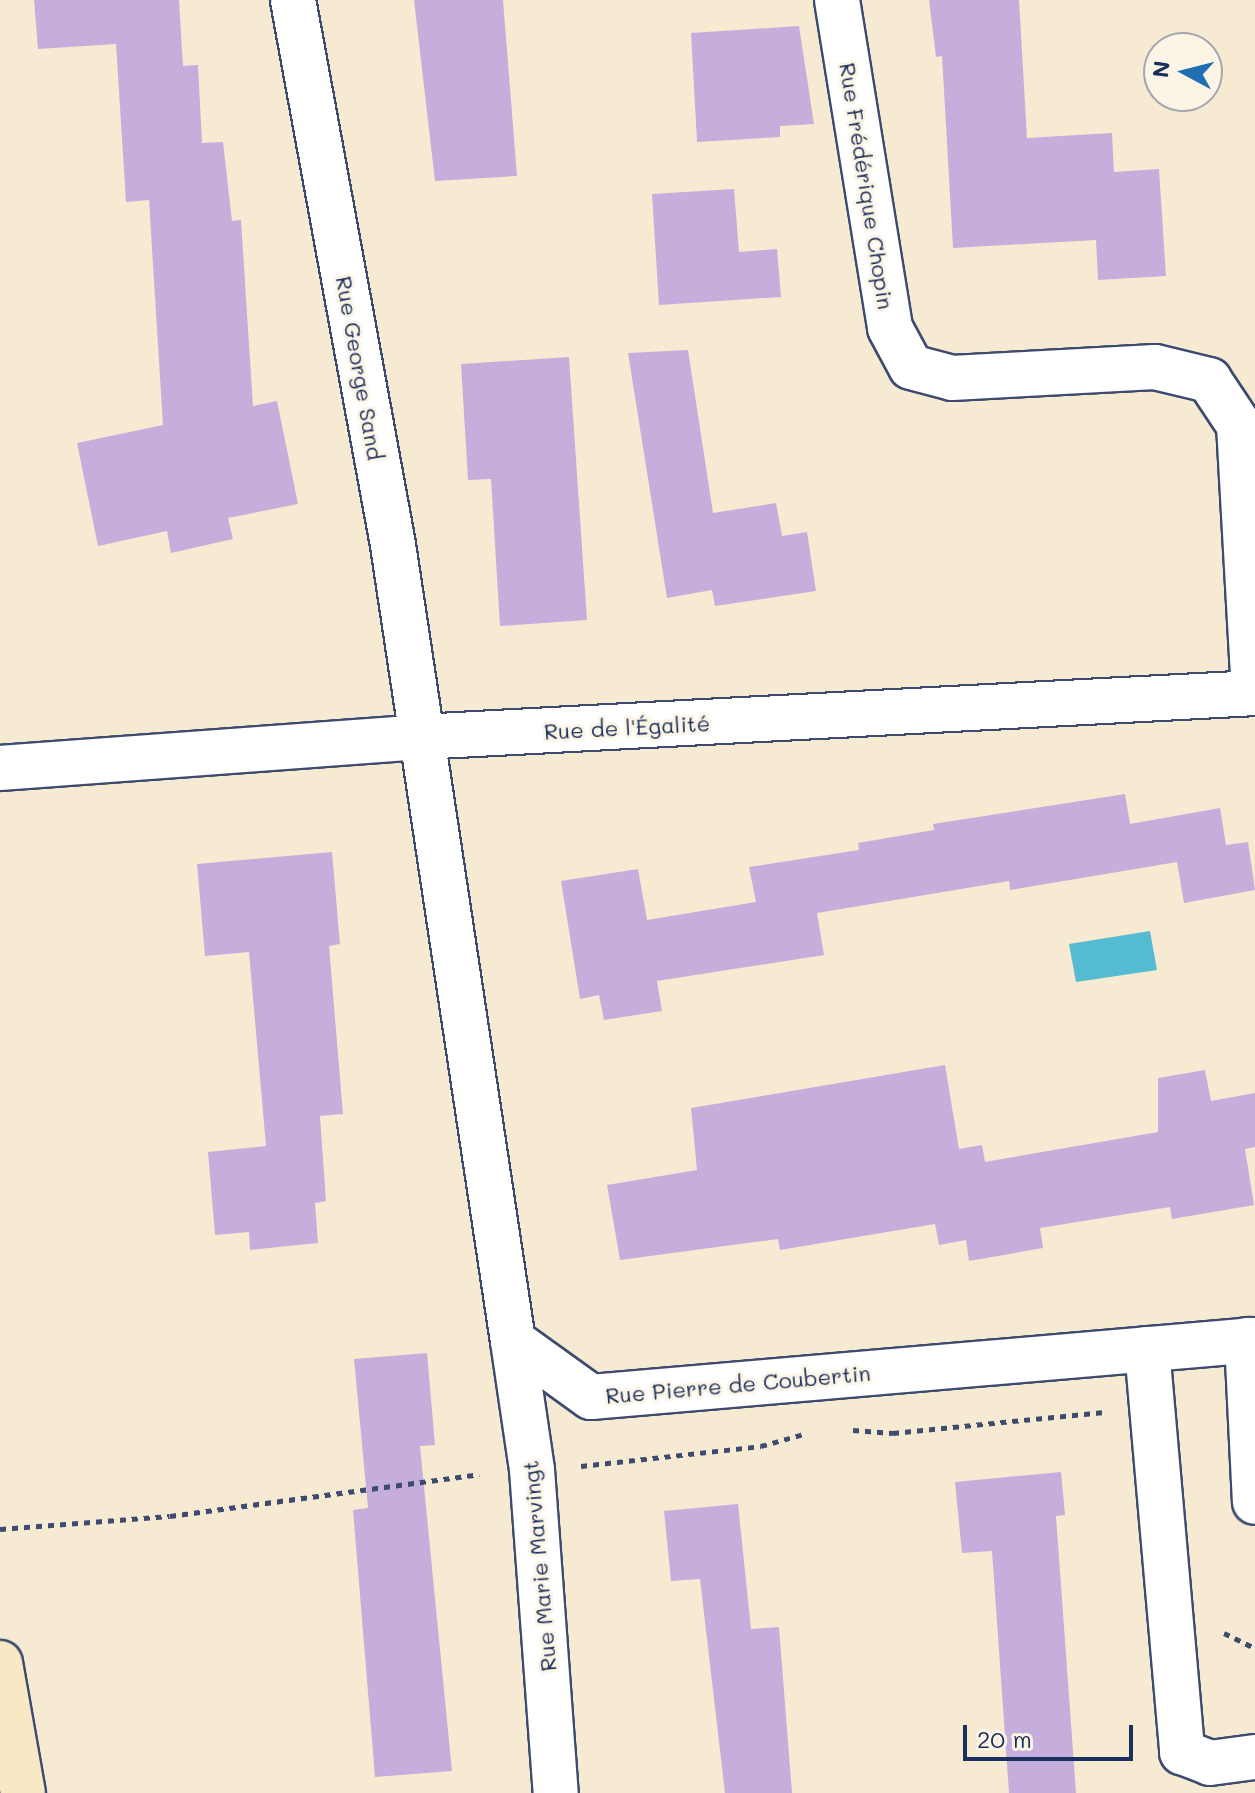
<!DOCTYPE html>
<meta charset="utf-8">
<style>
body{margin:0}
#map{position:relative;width:1255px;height:1793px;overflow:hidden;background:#f6ead2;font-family:Mali,sans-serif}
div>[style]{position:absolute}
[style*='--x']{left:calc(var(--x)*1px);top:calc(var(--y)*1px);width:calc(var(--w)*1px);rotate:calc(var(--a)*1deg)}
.water>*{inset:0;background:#54bbd2}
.building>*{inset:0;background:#c6aedc}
.path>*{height:5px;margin-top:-2.5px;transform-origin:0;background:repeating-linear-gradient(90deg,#3c4b6f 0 6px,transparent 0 12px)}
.roads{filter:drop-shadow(2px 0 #3c4b6f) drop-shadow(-2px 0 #3c4b6f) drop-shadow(0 2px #3c4b6f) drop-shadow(0 -2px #3c4b6f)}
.street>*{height:44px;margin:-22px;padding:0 22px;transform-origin:22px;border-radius:22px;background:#fff}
.secondary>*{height:44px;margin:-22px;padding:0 22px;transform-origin:22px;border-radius:22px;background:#f8e8c3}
span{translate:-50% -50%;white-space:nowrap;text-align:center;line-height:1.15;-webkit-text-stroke:6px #fcf5e5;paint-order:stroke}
.street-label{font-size:22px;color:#1b2f5e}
.north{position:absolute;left:1143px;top:32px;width:80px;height:80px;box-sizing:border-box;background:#fcf5e5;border:2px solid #a2a6af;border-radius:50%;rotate:277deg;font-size:22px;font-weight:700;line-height:32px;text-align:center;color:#1b2f5e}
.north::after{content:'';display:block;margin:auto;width:28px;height:36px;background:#1f6fb2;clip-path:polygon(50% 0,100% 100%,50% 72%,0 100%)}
.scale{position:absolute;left:963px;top:1725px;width:170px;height:36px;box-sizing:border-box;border:4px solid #1b2f5e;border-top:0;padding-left:10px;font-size:24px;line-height:28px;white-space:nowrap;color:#1b2f5e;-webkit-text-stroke:6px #fcf5e5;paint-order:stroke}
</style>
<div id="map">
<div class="water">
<i style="clip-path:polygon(1150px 931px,1157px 970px,1076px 982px,1069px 944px)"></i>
</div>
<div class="building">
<i style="clip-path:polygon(34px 0,179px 0,183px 66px,198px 65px,202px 143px,223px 142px,232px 221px,241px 220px,253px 406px,277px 401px,298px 504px,228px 518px,233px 539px,171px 553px,167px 531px,98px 546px,77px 443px,163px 425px,149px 200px,126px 202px,116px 44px,38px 49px)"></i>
<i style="clip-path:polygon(414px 0,503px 0,517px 176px,435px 181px)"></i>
<i style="clip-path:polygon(929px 0,1019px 0,1027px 138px,1112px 133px,1114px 172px,1159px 169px,1166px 276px,1098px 280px,1096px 240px,953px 248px,942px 56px,936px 57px)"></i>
<i style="clip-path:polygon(799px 26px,814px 124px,780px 126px,780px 137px,697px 142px,691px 33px)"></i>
<i style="clip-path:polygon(734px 189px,739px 252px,777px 249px,781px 297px,659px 305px,652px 194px)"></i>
<i style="clip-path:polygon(688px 350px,713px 513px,776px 503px,782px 536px,807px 532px,816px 591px,715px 606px,712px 590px,667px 598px,628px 353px)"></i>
<i style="clip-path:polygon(569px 357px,587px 620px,500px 626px,491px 479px,468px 480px,461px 364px)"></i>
<i style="clip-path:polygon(1125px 794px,1130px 824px,1220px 808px,1226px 845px,1248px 842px,1255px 890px,1184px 903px,1177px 862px,1010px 890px,1009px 881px,817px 913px,824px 955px,657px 981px,662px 1011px,604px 1020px,599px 995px,580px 999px,561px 881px,638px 869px,647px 920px,756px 902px,749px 867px,859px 850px,858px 843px,934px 830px,933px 824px)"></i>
<i style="clip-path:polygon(332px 852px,340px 944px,329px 946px,343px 1114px,320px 1116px,326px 1201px,315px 1203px,318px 1243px,250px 1250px,249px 1232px,215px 1235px,208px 1152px,266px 1146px,249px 952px,205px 956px,197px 864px)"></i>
<i style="clip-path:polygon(945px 1065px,959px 1149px,982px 1145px,985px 1162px,1158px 1132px,1158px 1078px,1205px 1070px,1211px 1101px,1255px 1093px,1255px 1147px,1245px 1149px,1254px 1205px,1172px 1219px,1170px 1207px,1040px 1228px,1043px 1248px,969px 1261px,966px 1240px,939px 1245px,935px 1224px,780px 1250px,778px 1239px,620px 1260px,607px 1185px,697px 1170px,691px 1108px)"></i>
<i style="clip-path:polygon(427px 1353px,435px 1445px,420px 1446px,452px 1771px,375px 1777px,353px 1510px,368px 1508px,354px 1359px)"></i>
<i style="clip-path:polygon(1061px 1472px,1065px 1515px,1056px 1516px,1076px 1793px,1009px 1793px,992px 1551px,962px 1553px,955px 1482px)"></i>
<i style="clip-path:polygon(738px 1504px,751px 1629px,779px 1627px,792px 1793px,725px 1793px,700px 1579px,671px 1581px,664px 1511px)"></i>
</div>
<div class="path">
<i style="--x:853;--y:1430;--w:40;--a:4.3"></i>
<i style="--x:893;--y:1433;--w:210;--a:-5.7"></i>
<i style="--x:581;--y:1466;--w:181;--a:-6.3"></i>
<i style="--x:761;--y:1446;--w:45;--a:-15.6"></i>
<i style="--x:0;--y:1529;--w:170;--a:-4.4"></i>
<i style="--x:170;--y:1516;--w:312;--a:-7.7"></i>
<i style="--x:1224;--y:1633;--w:34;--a:26"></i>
</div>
<div class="roads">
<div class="street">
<i style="--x:293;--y:0;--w:554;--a:79.6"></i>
<i style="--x:393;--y:545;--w:805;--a:81.43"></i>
<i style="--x:513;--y:1341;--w:96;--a:35.7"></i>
<i style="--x:591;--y:1397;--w:666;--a:-4.91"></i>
<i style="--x:837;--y:0;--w:332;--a:80.8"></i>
<i style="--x:890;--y:328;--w:44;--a:61.7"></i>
<i style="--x:911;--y:367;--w:42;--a:15"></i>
<i style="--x:952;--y:378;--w:203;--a:-3.1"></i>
<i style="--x:1155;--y:367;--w:56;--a:13.5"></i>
<i style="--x:1209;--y:380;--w:54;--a:56.3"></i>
<i style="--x:1239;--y:425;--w:268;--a:86.8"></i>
<i style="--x:0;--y:768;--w:420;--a:-4.2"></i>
<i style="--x:419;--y:737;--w:837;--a:-3.01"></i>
<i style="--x:1247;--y:1340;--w:162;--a:87.2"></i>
<i style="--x:513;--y:1341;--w:130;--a:81.6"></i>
<i style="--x:532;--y:1470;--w:324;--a:85.8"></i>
<i style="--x:1147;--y:1349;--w:405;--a:85"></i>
<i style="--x:1182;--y:1752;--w:30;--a:21"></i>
<i style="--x:1210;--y:1763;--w:45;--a:-7.6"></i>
</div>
<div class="secondary">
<i style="--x:0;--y:1663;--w:132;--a:80"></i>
</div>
</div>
<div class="street-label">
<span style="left:867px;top:186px;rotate:81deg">Rue Frédérique Chopin</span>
<span style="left:360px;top:368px;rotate:80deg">Rue George Sand</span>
<span style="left:627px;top:727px;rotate:-3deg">Rue de l'Égalité</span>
<span style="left:738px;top:1384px;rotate:-5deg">Rue Pierre de Coubertin</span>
<span style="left:539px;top:1566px;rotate:-95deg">Rue Marie Marvingt</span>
</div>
<div class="north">N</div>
<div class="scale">20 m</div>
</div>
